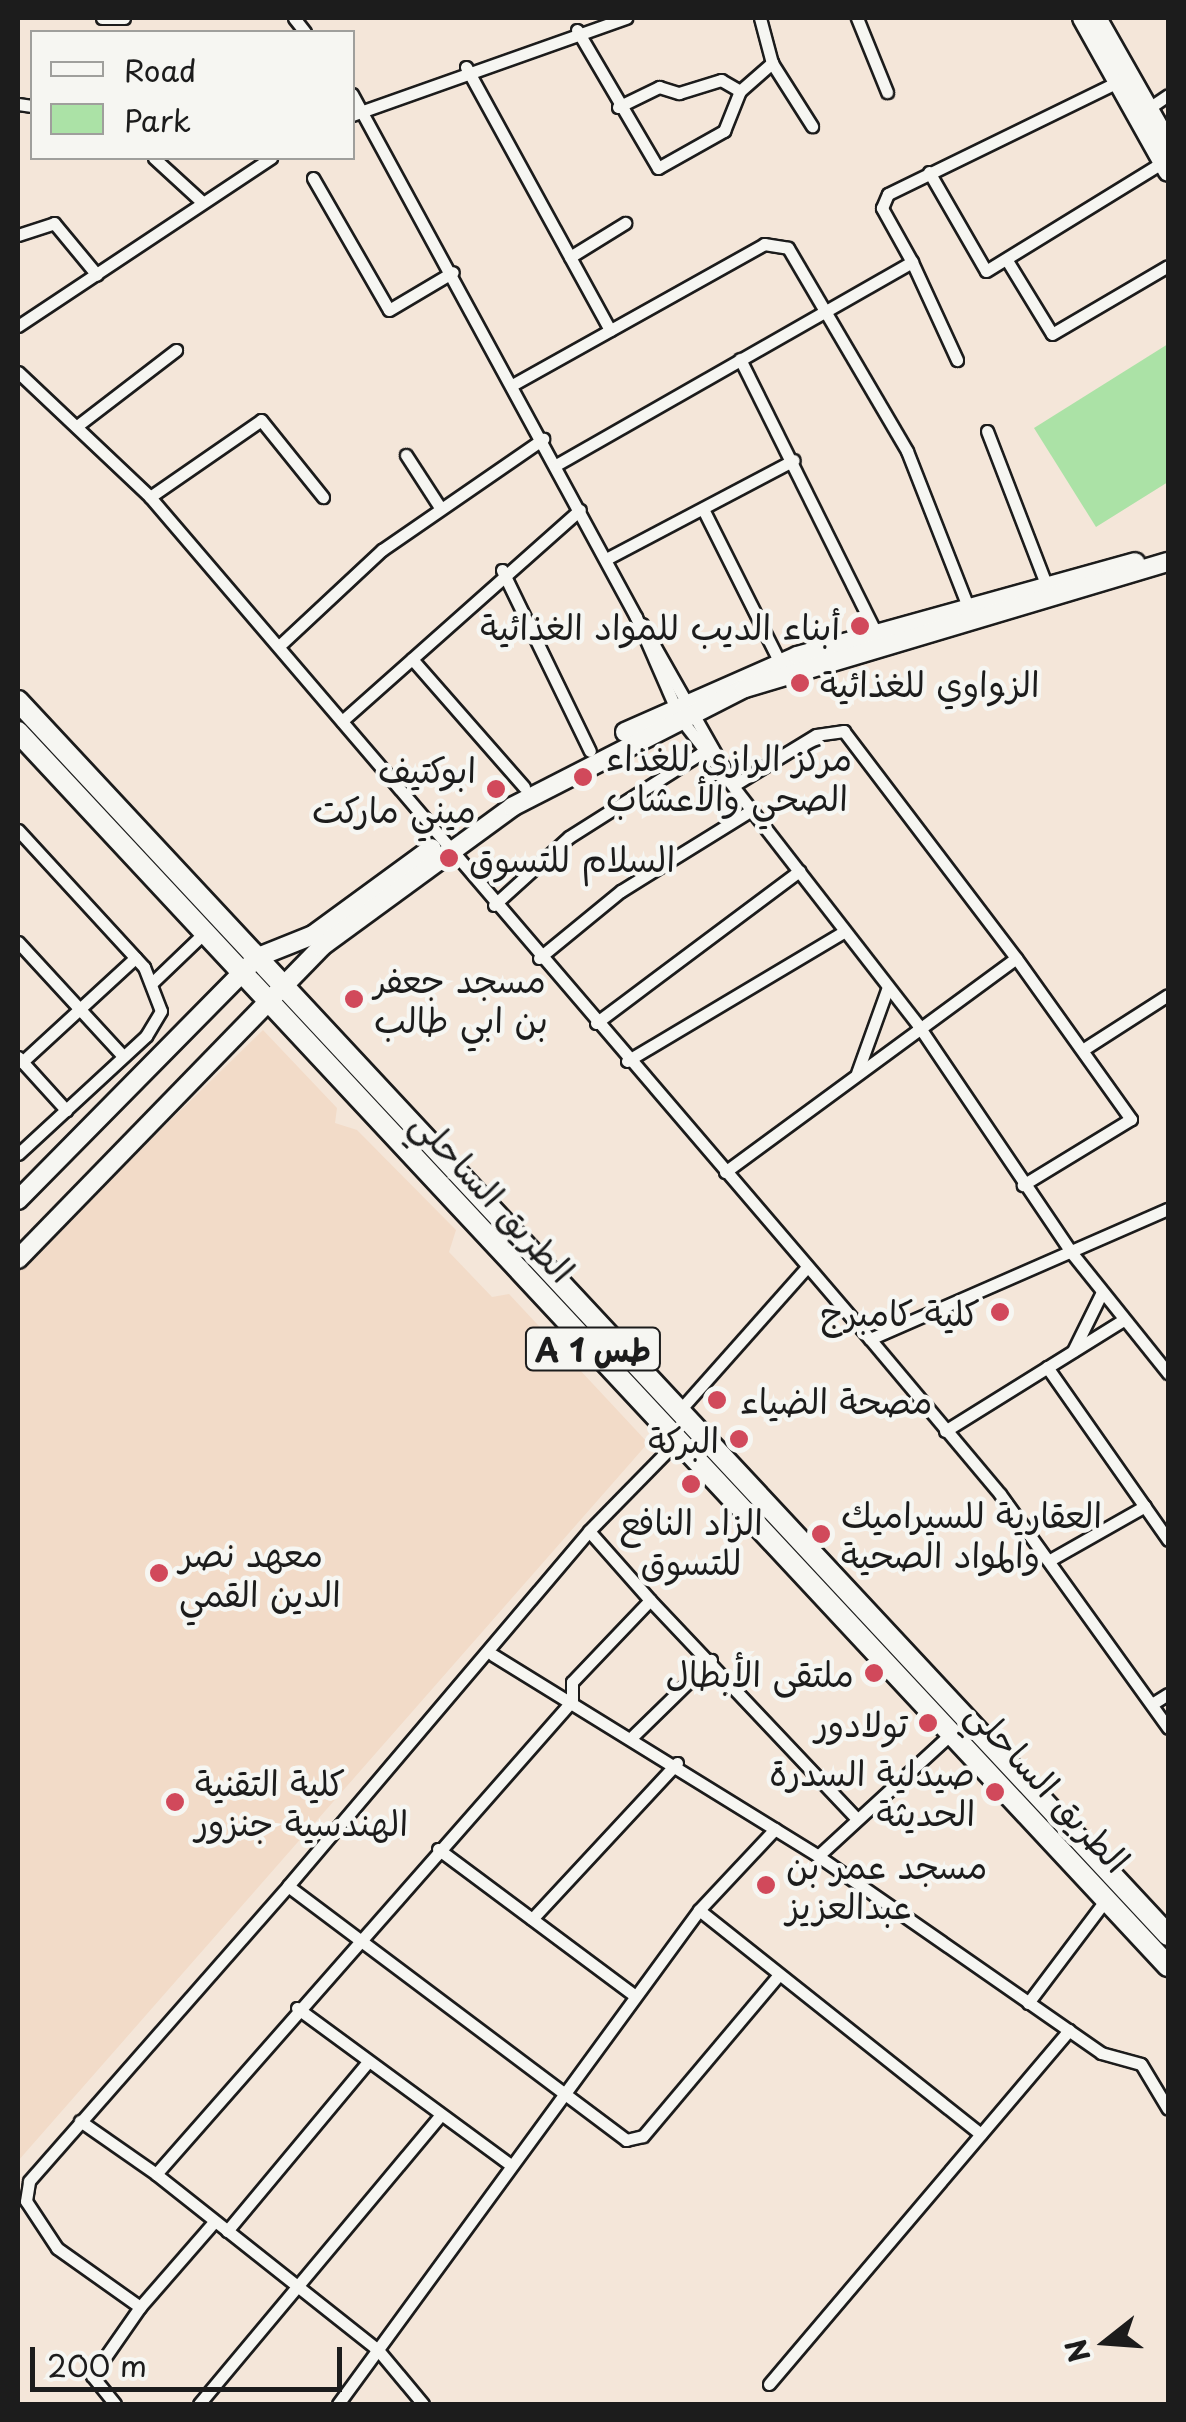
<!DOCTYPE html>
<meta charset="utf-8">
<style>
body{margin:0}
#map{position:relative;width:1186px;height:2422px;overflow:hidden;background:#f4e6d9;font-family:"Playpen Sans","Playpen Sans Arabic",sans-serif}
div>[style]{position:absolute}
[style*='--x']{left:calc(var(--x)*1px);top:calc(var(--y)*1px);width:calc(var(--w)*1px);rotate:calc(var(--a)*1deg)}
.built>*{inset:0;background:#f2dbc8}
.green>*{inset:0;background:#abe2a6}
.roads{filter:drop-shadow(2px 0 #1c1c1c) drop-shadow(-2px 0 #1c1c1c) drop-shadow(0 2px #1c1c1c) drop-shadow(0 -2px #1c1c1c)}
.street>*{height:11px;margin:-5.5px;padding:0 5.5px;transform-origin:5.5px;border-radius:5.5px;background:#f6f6f2}
.secondary>*{height:18px;margin:-9px;padding:0 9px;transform-origin:9px;border-radius:9px;background:#f6f6f2}
.highway>*{height:20px;margin:-10px;padding:0 10px;transform-origin:10px;border-radius:10px;background:#f6f6f2}
.dots>*{width:28px;height:28px;translate:-50% -50%;box-sizing:border-box;border:5px solid #f6f6f2;border-radius:50%}
span{translate:-50% -50%;white-space:nowrap;text-align:center;line-height:1.15;-webkit-text-stroke:9px #f6f6f2;paint-order:stroke}
.shield-label span{padding:2px 8px;background:#f6f6f2;border:2px solid;border-radius:8px;-webkit-text-stroke-width:0}
.shield-label{font-size:32px;color:#1c1c1c;font-weight:700}
.poi-label{font-size:35px;color:#1c1c1c}
.right{translate:-100% -50%;text-align:right}
.left{translate:0 -50%;text-align:left}
.street-label{font-size:35px;color:#1c1c1c}
.frame{position:absolute;inset:0;border:20px solid #1c1c1c;pointer-events:none}
.legend{position:absolute;left:30px;top:30px;width:325px;height:130px;box-sizing:border-box;background:#f6f6f2;border:2px solid #9f9f9c;margin:0;padding:12px 18px;list-style:none;font-size:30px;color:#1c1c1c}
.legend li{display:flex;align-items:center;gap:20px;height:50px}
.legend b{width:50px;border:2px solid #9f9f9c}
.north{position:absolute;left:1056px;top:2292px;width:100px;height:100px;-webkit-text-stroke:8px #f6f6f2;paint-order:stroke;rotate:253deg;font-size:28px;font-weight:700;line-height:40px;text-align:center;color:#1c1c1c}
.north::after{content:'';display:block;margin:auto;width:35px;height:45px;background:#1c1c1c;clip-path:polygon(50% 0,100% 100%,50% 72%,0 100%)}
.scale{position:absolute;left:30px;top:2347px;width:312px;height:45px;box-sizing:border-box;border:5px solid #1c1c1c;border-top:0;padding-left:12px;font-size:30px;line-height:35px;white-space:nowrap;color:#1c1c1c;-webkit-text-stroke:8px #f6f6f2;paint-order:stroke}
</style>
<div id="map">
<div class="built">
<i style="clip-path:polygon(263px 1030px,337px 1108px,335px 1123px,357px 1130px,456px 1230px,449px 1252px,492px 1297px,509px 1294px,648px 1443px,18px 2161px,18px 1269px)"></i>
</div>
<div class="green">
<i style="clip-path:polygon(1168px 344px,1168px 482px,1096px 527px,1034px 428px)"></i>
</div>
<div class="roads">
<div class="street">
<i style="--x:102;--y:18;--w:22;--a:0"></i>
<i style="--x:294;--y:18;--w:18;--a:52"></i>
<i style="--x:857;--y:18;--w:80;--a:67.9"></i>
<i style="--x:577;--y:30;--w:160;--a:59.6"></i>
<i style="--x:658;--y:168;--w:76;--a:-29.3"></i>
<i style="--x:724;--y:131;--w:43;--a:-68.2"></i>
<i style="--x:740;--y:91;--w:43;--a:-41.2"></i>
<i style="--x:772;--y:63;--w:47;--a:-104.9"></i>
<i style="--x:772;--y:63;--w:75;--a:57.6"></i>
<i style="--x:466;--y:67;--w:300;--a:61.3"></i>
<i style="--x:352;--y:94;--w:595;--a:61.5"></i>
<i style="--x:636;--y:617;--w:110;--a:66.5"></i>
<i style="--x:680;--y:718;--w:388;--a:52.2"></i>
<i style="--x:918;--y:1025;--w:274;--a:56"></i>
<i style="--x:1071;--y:1252;--w:155;--a:51.3"></i>
<i style="--x:18;--y:104;--w:14;--a:8"></i>
<i style="--x:618;--y:107;--w:46;--a:-26"></i>
<i style="--x:659;--y:87;--w:21;--a:17"></i>
<i style="--x:679;--y:93;--w:44;--a:-17.2"></i>
<i style="--x:721;--y:80;--w:22;--a:30"></i>
<i style="--x:1149;--y:108;--w:23;--a:-34"></i>
<i style="--x:352;--y:115;--w:291;--a:-19.5"></i>
<i style="--x:154;--y:158;--w:65;--a:42.5"></i>
<i style="--x:929;--y:172;--w:114;--a:60.1"></i>
<i style="--x:986;--y:271;--w:208;--a:-31.6"></i>
<i style="--x:313;--y:178;--w:152;--a:60.1"></i>
<i style="--x:389;--y:310;--w:74;--a:-30.7"></i>
<i style="--x:18;--y:235;--w:38;--a:-18"></i>
<i style="--x:54;--y:223;--w:67;--a:50.4"></i>
<i style="--x:570;--y:257;--w:65;--a:-31.7"></i>
<i style="--x:912;--y:262;--w:108;--a:65.3"></i>
<i style="--x:1008;--y:262;--w:84;--a:58.6"></i>
<i style="--x:1052;--y:334;--w:134;--a:-30.4"></i>
<i style="--x:18;--y:326;--w:304;--a:-33.6"></i>
<i style="--x:740;--y:359;--w:308;--a:63.6"></i>
<i style="--x:18;--y:372;--w:182;--a:43.4"></i>
<i style="--x:150;--y:497;--w:1108;--a:49.47"></i>
<i style="--x:870;--y:1339;--w:202;--a:50"></i>
<i style="--x:1000;--y:1494;--w:288;--a:54.3"></i>
<i style="--x:514;--y:384;--w:287;--a:-29.2"></i>
<i style="--x:764;--y:244;--w:24;--a:9"></i>
<i style="--x:788;--y:248;--w:235;--a:59.6"></i>
<i style="--x:907;--y:451;--w:173;--a:68.6"></i>
<i style="--x:77;--y:426;--w:125;--a:-37.5"></i>
<i style="--x:987;--y:431;--w:169;--a:68.9"></i>
<i style="--x:406;--y:455;--w:61;--a:57.1"></i>
<i style="--x:556;--y:465;--w:410;--a:-29.7"></i>
<i style="--x:912;--y:262;--w:62;--a:-119.1"></i>
<i style="--x:882;--y:208;--w:15;--a:-67"></i>
<i style="--x:888;--y:194;--w:256;--a:-26"></i>
<i style="--x:150;--y:497;--w:135;--a:-34.7"></i>
<i style="--x:261;--y:420;--w:99;--a:51.2"></i>
<i style="--x:703;--y:509;--w:172;--a:63.4"></i>
<i style="--x:606;--y:559;--w:212;--a:-27.8"></i>
<i style="--x:502;--y:570;--w:201;--a:64.1"></i>
<i style="--x:642;--y:624;--w:176;--a:60.4"></i>
<i style="--x:279;--y:646;--w:141;--a:-43"></i>
<i style="--x:382;--y:550;--w:196;--a:-34.6"></i>
<i style="--x:412;--y:659;--w:170;--a:48.8"></i>
<i style="--x:342;--y:721;--w:318;--a:-41.6"></i>
<i style="--x:18;--y:830;--w:186;--a:47.4"></i>
<i style="--x:144;--y:967;--w:47;--a:68.9"></i>
<i style="--x:161;--y:1011;--w:29;--a:121"></i>
<i style="--x:146;--y:1036;--w:174;--a:137.3"></i>
<i style="--x:494;--y:905;--w:101;--a:-42.2"></i>
<i style="--x:569;--y:837;--w:159;--a:-32.4"></i>
<i style="--x:18;--y:942;--w:155;--a:47.4"></i>
<i style="--x:539;--y:958;--w:106;--a:-39.3"></i>
<i style="--x:621;--y:891;--w:155;--a:-31.8"></i>
<i style="--x:1016;--y:958;--w:198;--a:54.5"></i>
<i style="--x:1131;--y:1119;--w:127;--a:148.6"></i>
<i style="--x:154;--y:981;--w:69;--a:-43.8"></i>
<i style="--x:596;--y:1023;--w:254;--a:-36.8"></i>
<i style="--x:1087;--y:1047;--w:96;--a:-32.7"></i>
<i style="--x:18;--y:1057;--w:72;--a:47.8"></i>
<i style="--x:627;--y:1061;--w:252;--a:-30.8"></i>
<i style="--x:22;--y:1062;--w:154;--a:-42.6"></i>
<i style="--x:857;--y:1073;--w:91;--a:-70.2"></i>
<i style="--x:725;--y:1172;--w:361;--a:-36.3"></i>
<i style="--x:1016;--y:958;--w:285;--a:-127.2"></i>
<i style="--x:844;--y:731;--w:28;--a:172"></i>
<i style="--x:816;--y:735;--w:96;--a:148.6"></i>
<i style="--x:870;--y:1339;--w:325;--a:-23.6"></i>
<i style="--x:1073;--y:1351;--w:66;--a:-63.8"></i>
<i style="--x:1047;--y:1367;--w:211;--a:55"></i>
<i style="--x:680;--y:1410;--w:191;--a:-48.4"></i>
<i style="--x:945;--y:1431;--w:210;--a:-31.9"></i>
<i style="--x:678;--y:1440;--w:127;--a:134.4"></i>
<i style="--x:589;--y:1531;--w:465;--a:130.3"></i>
<i style="--x:288;--y:1886;--w:423;--a:36.9"></i>
<i style="--x:626;--y:2140;--w:17;--a:-13"></i>
<i style="--x:643;--y:2136;--w:208;--a:-49.9"></i>
<i style="--x:1050;--y:1560;--w:109;--a:-29.6"></i>
<i style="--x:650;--y:1600;--w:301;--a:46.6"></i>
<i style="--x:493;--y:1655;--w:382;--a:31.7"></i>
<i style="--x:818;--y:1856;--w:183;--a:-42.6"></i>
<i style="--x:1152;--y:1704;--w:19;--a:-32"></i>
<i style="--x:633;--y:1736;--w:109;--a:-44.3"></i>
<i style="--x:438;--y:1849;--w:246;--a:36.7"></i>
<i style="--x:818;--y:1856;--w:345;--a:34.8"></i>
<i style="--x:1101;--y:2053;--w:41;--a:15.4"></i>
<i style="--x:1141;--y:2064;--w:52;--a:59"></i>
<i style="--x:699;--y:1910;--w:360;--a:38.5"></i>
<i style="--x:532;--y:1919;--w:213;--a:-47.1"></i>
<i style="--x:1028;--y:2003;--w:131;--a:-53"></i>
<i style="--x:297;--y:2008;--w:265;--a:36.3"></i>
<i style="--x:80;--y:2121;--w:93;--a:34.9"></i>
<i style="--x:227;--y:2231;--w:220;--a:-50.2"></i>
<i style="--x:140;--y:2307;--w:113;--a:-49"></i>
<i style="--x:769;--y:2384;--w:464;--a:-49.7"></i>
<i style="--x:115;--y:2404;--w:36;--a:-129"></i>
<i style="--x:92;--y:2376;--w:84;--a:-55.2"></i>
<i style="--x:140;--y:2307;--w:102;--a:-144.6"></i>
<i style="--x:57;--y:2248;--w:56;--a:-123.4"></i>
<i style="--x:26;--y:2201;--w:20;--a:-81"></i>
<i style="--x:29;--y:2181;--w:393;--a:-48.7"></i>
<i style="--x:199;--y:2404;--w:377;--a:-50.1"></i>
<i style="--x:338;--y:2404;--w:612;--a:-53.84"></i>
<i style="--x:699;--y:1910;--w:111;--a:-46.8"></i>
<i style="--x:423;--y:2404;--w:70;--a:-129.8"></i>
<i style="--x:378;--y:2350;--w:283;--a:-141.6"></i>
<i style="--x:156;--y:2174;--w:630;--a:-48.67"></i>
<i style="--x:572;--y:1701;--w:19;--a:-90"></i>
<i style="--x:572;--y:1682;--w:113;--a:-46.4"></i>
<i style="--x:650;--y:1600;--w:92;--a:-131.5"></i>
</div>
<div class="secondary">
<i style="--x:1082;--y:18;--w:176;--a:60.8"></i>
<i style="--x:1097;--y:18;--w:144;--a:60.4"></i>
<i style="--x:625;--y:732;--w:188;--a:-23.8"></i>
<i style="--x:797;--y:656;--w:351;--a:-15.5"></i>
<i style="--x:18;--y:1200;--w:342;--a:-45.4"></i>
<i style="--x:258;--y:957;--w:59;--a:-21.8"></i>
<i style="--x:313;--y:935;--w:147;--a:-36.2"></i>
<i style="--x:18;--y:1259;--w:435;--a:-45.8"></i>
<i style="--x:321;--y:947;--w:237;--a:-36.2"></i>
<i style="--x:512;--y:807;--w:262;--a:-27.1"></i>
<i style="--x:745;--y:688;--w:441;--a:-16.6"></i>
</div>
<div class="highway">
<i style="--x:18;--y:701;--w:1687;--a:47.02"></i>
<i style="--x:18;--y:732;--w:1687;--a:47.02"></i>
</div>
</div>
<div class="dots">
<i style="left:860px;top:626px;background:#d1495b"></i>
<i style="left:800px;top:683px;background:#d1495b"></i>
<i style="left:583px;top:777px;background:#d1495b"></i>
<i style="left:496px;top:789px;background:#d1495b"></i>
<i style="left:449px;top:858px;background:#d1495b"></i>
<i style="left:354px;top:999px;background:#d1495b"></i>
<i style="left:1000px;top:1312px;background:#d1495b"></i>
<i style="left:717px;top:1400px;background:#d1495b"></i>
<i style="left:739px;top:1439px;background:#d1495b"></i>
<i style="left:691px;top:1484px;background:#d1495b"></i>
<i style="left:821px;top:1534px;background:#d1495b"></i>
<i style="left:159px;top:1573px;background:#d1495b"></i>
<i style="left:874px;top:1673px;background:#d1495b"></i>
<i style="left:928px;top:1723px;background:#d1495b"></i>
<i style="left:995px;top:1792px;background:#d1495b"></i>
<i style="left:175px;top:1802px;background:#d1495b"></i>
<i style="left:766px;top:1885px;background:#d1495b"></i>
</div>
<div class="shield-label">
<span style="left:593px;top:1349px">A 1 طس</span>
</div>
<div class="poi-label">
<span class="right" style="left:840px;top:626px">أبناء الديب للمواد الغذائية</span>
<span class="left" style="left:820px;top:683px">الزواوي للغذائية</span>
<span class="left" style="left:606px;top:777px">مركز الرازي للغذاء<br>الصحي والأعشاب</span>
<span class="right" style="left:476px;top:789px">ابوكتيف<br>ميني ماركت</span>
<span class="left" style="left:469px;top:858px">السلام للتسوق</span>
<span class="left" style="left:374px;top:999px">مسجد جعفر<br>بن ابي طالب</span>
<span class="right" style="left:980px;top:1312px">كلية كامبرج</span>
<span class="left" style="left:740px;top:1400px">مصحة الضياء</span>
<span class="right" style="left:719px;top:1439px">البركة</span>
<span class="left" style="left:841px;top:1534px">العقارية للسيراميك<br>والمواد الصحية</span>
<span style="left:691px;top:1541px">الزاد النافع<br>للتسوق</span>
<span class="left" style="left:179px;top:1573px">معهد نصر<br>الدين القمي</span>
<span class="right" style="left:854px;top:1673px">ملتقى الأبطال</span>
<span class="right" style="left:908px;top:1723px">تولادور</span>
<span class="right" style="left:975px;top:1792px">صيدلية السدرة<br>الحديثة</span>
<span class="left" style="left:195px;top:1802px">كلية التقنية<br>الهندسية جنزور</span>
<span class="left" style="left:786px;top:1885px">مسجد عمر بن<br>عبدالعزيز</span>
</div>
<div class="street-label">
<span style="left:494px;top:1196px;rotate:47deg">الطريق الساحلي</span>
<span style="left:1049px;top:1786px;rotate:47deg">الطريق الساحلي</span>
</div>
<div class="frame"></div>
<ul class="legend">
<li><b style="height:12px;background:#f6f6f2"></b>Road</li>
<li><b style="height:28px;background:#abe2a6"></b>Park</li>
</ul>
<div class="north">N</div>
<div class="scale">200 m</div>
</div>
